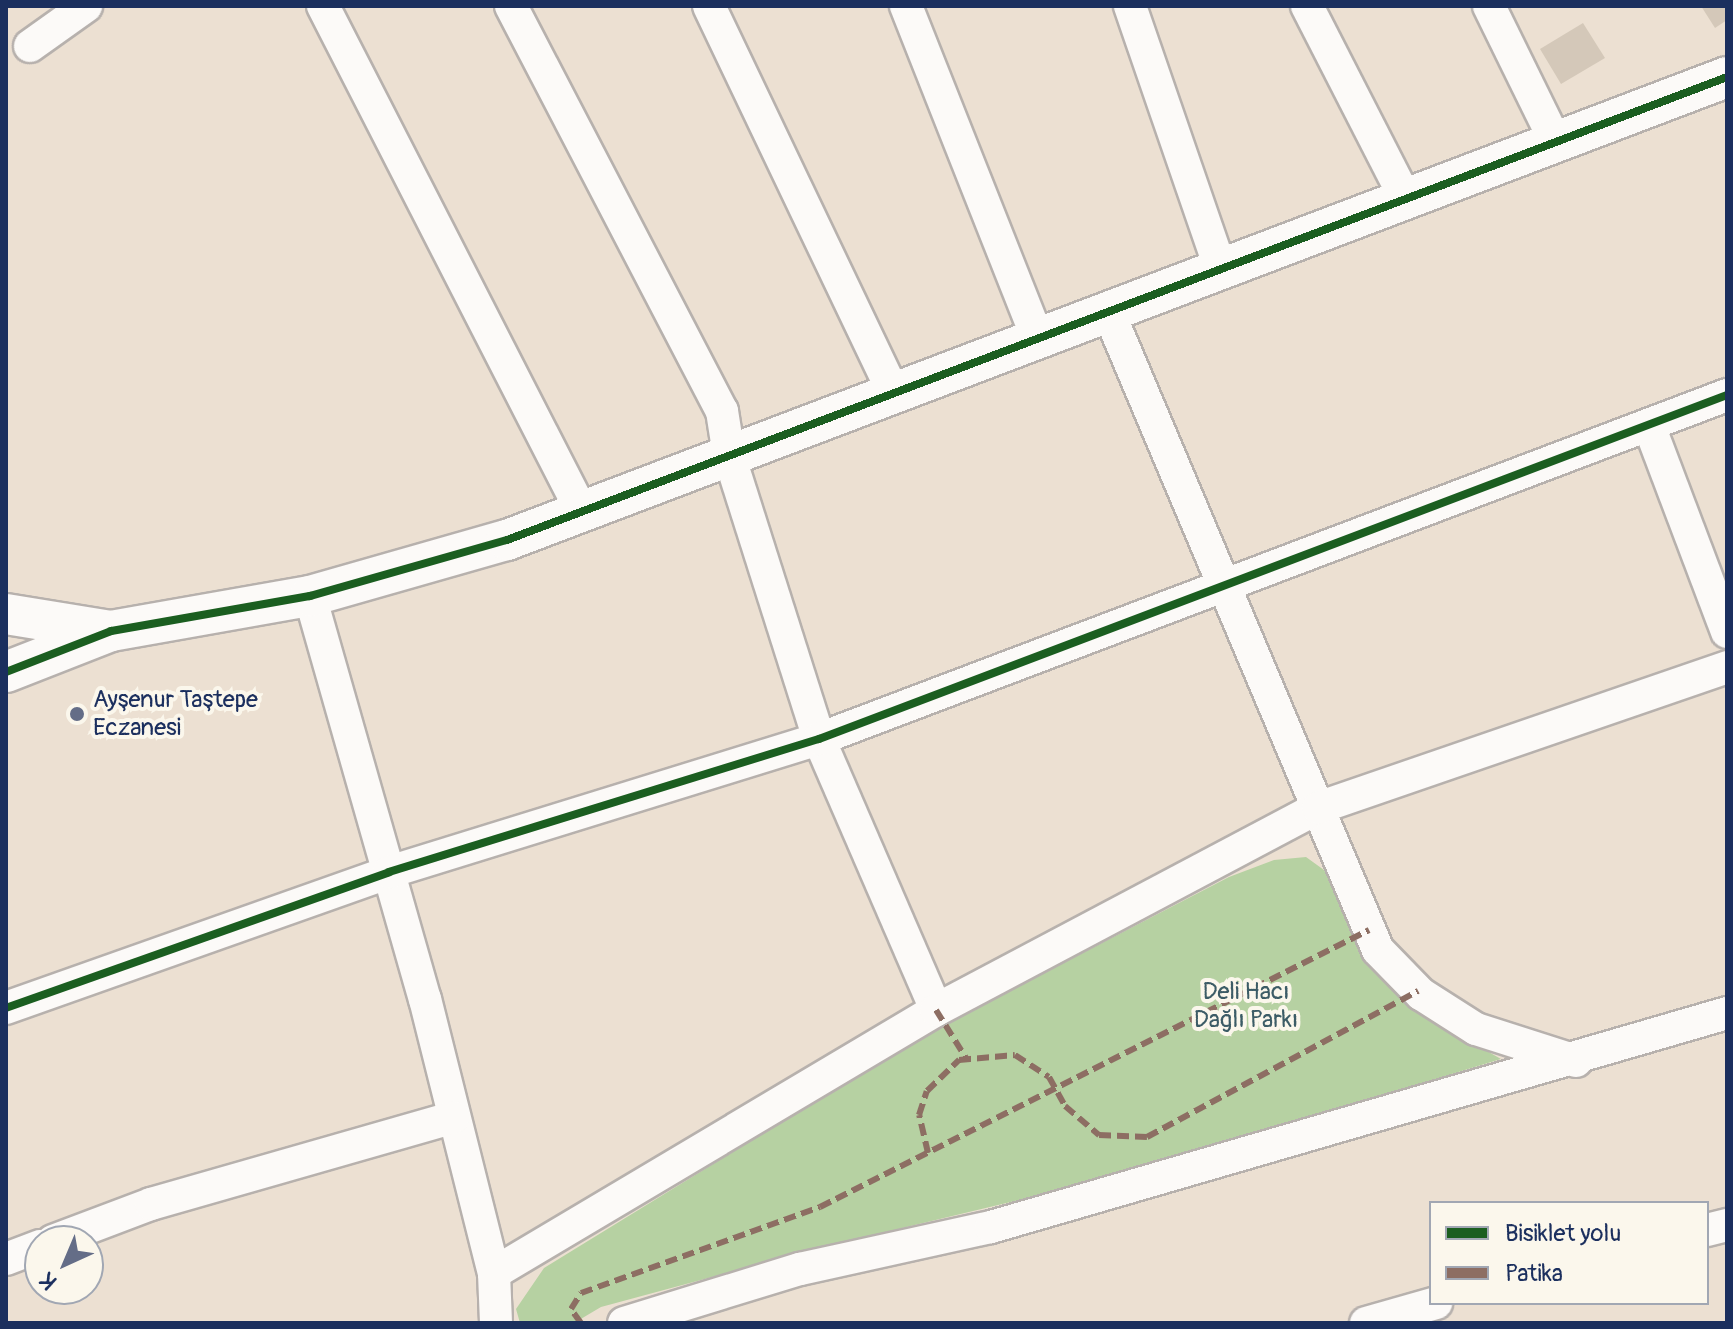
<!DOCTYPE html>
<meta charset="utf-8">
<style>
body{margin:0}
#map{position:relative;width:1733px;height:1329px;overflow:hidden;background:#ece0d2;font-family:Pangolin,sans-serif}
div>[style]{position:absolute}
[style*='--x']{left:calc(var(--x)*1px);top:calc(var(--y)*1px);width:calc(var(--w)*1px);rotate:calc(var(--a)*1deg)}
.green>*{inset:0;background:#b6d1a2}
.building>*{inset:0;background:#d4c8b9}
.roads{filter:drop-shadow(2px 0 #b7b1ad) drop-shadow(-2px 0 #b7b1ad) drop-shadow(0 2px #b7b1ad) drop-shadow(0 -2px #b7b1ad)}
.minor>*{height:32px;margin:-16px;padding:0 16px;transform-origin:16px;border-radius:16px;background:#fcfaf8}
.tertiary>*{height:40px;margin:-20px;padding:0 20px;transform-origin:20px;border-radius:20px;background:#fcfaf8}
.quiet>*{height:6px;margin-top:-3px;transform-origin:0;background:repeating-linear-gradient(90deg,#8d6e63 0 12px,transparent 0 18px)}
.cycleway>*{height:8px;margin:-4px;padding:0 4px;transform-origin:4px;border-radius:4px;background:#1b5e20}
.dots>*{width:22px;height:22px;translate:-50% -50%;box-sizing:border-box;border:4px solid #fbf7ec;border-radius:50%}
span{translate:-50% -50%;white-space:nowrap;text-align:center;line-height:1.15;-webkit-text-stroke:8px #fbf7ec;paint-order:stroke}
.poi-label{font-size:24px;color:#1b2f5e}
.left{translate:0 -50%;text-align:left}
.park-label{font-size:24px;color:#3c5c66}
.frame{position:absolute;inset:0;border:8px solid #1b2f5e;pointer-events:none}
.legend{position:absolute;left:1429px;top:1201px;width:280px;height:104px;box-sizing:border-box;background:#fbf7ec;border:2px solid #a1a7b3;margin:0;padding:10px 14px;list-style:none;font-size:24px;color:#1b2f5e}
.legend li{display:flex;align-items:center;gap:16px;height:40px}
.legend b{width:40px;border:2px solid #a1a7b3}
.north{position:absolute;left:24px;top:1225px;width:80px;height:80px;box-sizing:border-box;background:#fbf7ec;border:2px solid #a1a7b3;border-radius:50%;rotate:224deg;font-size:22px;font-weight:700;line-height:32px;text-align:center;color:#1b2f5e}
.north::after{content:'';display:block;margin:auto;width:28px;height:36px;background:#646d87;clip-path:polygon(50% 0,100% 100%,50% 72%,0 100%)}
</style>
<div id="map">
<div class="green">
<i style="clip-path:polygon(1306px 857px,1324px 870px,1343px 901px,1357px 942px,1381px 979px,1411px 1008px,1501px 1059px,1115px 1177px,823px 1247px,601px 1307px,574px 1323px,520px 1323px,516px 1309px,544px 1268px,913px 1041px,1229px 877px,1274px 860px)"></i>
</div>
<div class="building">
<i style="clip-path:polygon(1701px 6px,1727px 6px,1727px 20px,1715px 28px)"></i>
<i style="clip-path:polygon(1583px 23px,1605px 58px,1561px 84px,1540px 49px)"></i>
</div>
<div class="roads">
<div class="minor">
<i style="--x:323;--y:6;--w:568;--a:62.89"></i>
<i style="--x:511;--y:6;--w:457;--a:62.5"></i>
<i style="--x:722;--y:411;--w:45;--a:81"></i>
<i style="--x:729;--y:455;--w:298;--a:72.4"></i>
<i style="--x:819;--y:739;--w:295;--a:66.6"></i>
<i style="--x:709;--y:6;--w:429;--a:64.5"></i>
<i style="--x:906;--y:6;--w:358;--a:68.4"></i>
<i style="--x:1130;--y:6;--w:279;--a:71"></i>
<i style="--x:1307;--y:6;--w:219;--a:62.9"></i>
<i style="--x:1489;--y:6;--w:155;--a:63.9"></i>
<i style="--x:30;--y:46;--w:69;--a:-35.5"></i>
<i style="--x:1109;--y:313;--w:691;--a:67.11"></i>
<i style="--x:1378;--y:950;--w:62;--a:45.7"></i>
<i style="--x:1421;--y:994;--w:65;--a:32.5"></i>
<i style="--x:1476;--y:1029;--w:105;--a:17.7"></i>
<i style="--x:1650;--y:428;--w:218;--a:69.3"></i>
<i style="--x:310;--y:596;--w:419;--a:74.1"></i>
<i style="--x:425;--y:999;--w:283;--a:75.9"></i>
<i style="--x:494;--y:1273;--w:50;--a:87.7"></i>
<i style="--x:6;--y:1008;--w:406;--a:-19.5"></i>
<i style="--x:389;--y:872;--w:450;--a:-17.2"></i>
<i style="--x:819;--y:739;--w:971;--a:-20.75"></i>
<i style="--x:1707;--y:1230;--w:21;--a:-14"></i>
<i style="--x:53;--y:1241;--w:105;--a:-20.7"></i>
<i style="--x:151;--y:1204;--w:315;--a:-16"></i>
<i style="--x:6;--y:1259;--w:36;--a:-21"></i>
<i style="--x:494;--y:1273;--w:514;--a:-30.75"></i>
<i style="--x:936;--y:1010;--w:432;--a:-27.9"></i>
<i style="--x:1318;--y:808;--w:433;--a:-19"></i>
<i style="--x:624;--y:1323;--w:184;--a:-17.1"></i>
<i style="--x:800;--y:1269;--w:196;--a:-12.4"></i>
<i style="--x:991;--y:1227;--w:766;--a:-16.21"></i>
<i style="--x:1366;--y:1323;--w:73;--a:-15.9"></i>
</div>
<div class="tertiary">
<i style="--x:6;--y:614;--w:106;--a:9.2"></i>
<i style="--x:6;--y:672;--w:113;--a:-21.3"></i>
<i style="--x:111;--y:631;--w:202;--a:-10"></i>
<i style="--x:310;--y:596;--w:205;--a:-15.9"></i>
<i style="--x:507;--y:540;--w:1305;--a:-20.78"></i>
</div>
</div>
<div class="quiet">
<i style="--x:936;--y:1010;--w:57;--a:58"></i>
<i style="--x:928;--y:1153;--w:39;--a:-103"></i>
<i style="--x:919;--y:1115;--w:25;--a:-72"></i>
<i style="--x:927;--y:1091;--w:45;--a:-44.1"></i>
<i style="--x:959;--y:1060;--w:56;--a:-5.1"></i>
<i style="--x:1015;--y:1055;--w:40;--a:32.9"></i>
<i style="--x:1049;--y:1077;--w:33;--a:61"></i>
<i style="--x:1065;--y:1106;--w:45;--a:40.5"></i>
<i style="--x:1099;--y:1135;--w:48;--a:2.4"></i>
<i style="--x:1147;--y:1137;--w:308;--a:-28.3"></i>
<i style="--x:581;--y:1323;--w:17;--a:-126"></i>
<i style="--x:571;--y:1309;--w:19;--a:-58"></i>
<i style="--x:581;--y:1293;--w:254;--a:-19.8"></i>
<i style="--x:820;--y:1207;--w:615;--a:-26.77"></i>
</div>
<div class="cycleway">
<i style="--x:6;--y:672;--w:113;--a:-21.3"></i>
<i style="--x:111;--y:631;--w:202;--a:-10"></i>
<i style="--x:310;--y:596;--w:205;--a:-15.9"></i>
<i style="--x:507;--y:540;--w:1305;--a:-20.78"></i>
<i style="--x:6;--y:1008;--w:406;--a:-19.5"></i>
<i style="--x:389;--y:872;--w:450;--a:-17.2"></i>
<i style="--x:819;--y:739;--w:971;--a:-20.75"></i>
</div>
<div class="dots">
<i style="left:77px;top:714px;background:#646d87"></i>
</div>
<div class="poi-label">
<span class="left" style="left:93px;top:714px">Ayşenur Taştepe<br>Eczanesi</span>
</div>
<div class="park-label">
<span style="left:1246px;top:1006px">Deli Hacı<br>Dağlı Parkı</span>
</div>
<div class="frame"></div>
<ul class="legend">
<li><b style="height:10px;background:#1b5e20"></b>Bisiklet yolu</li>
<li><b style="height:10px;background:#8d6e63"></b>Patika</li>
</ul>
<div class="north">K</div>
</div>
